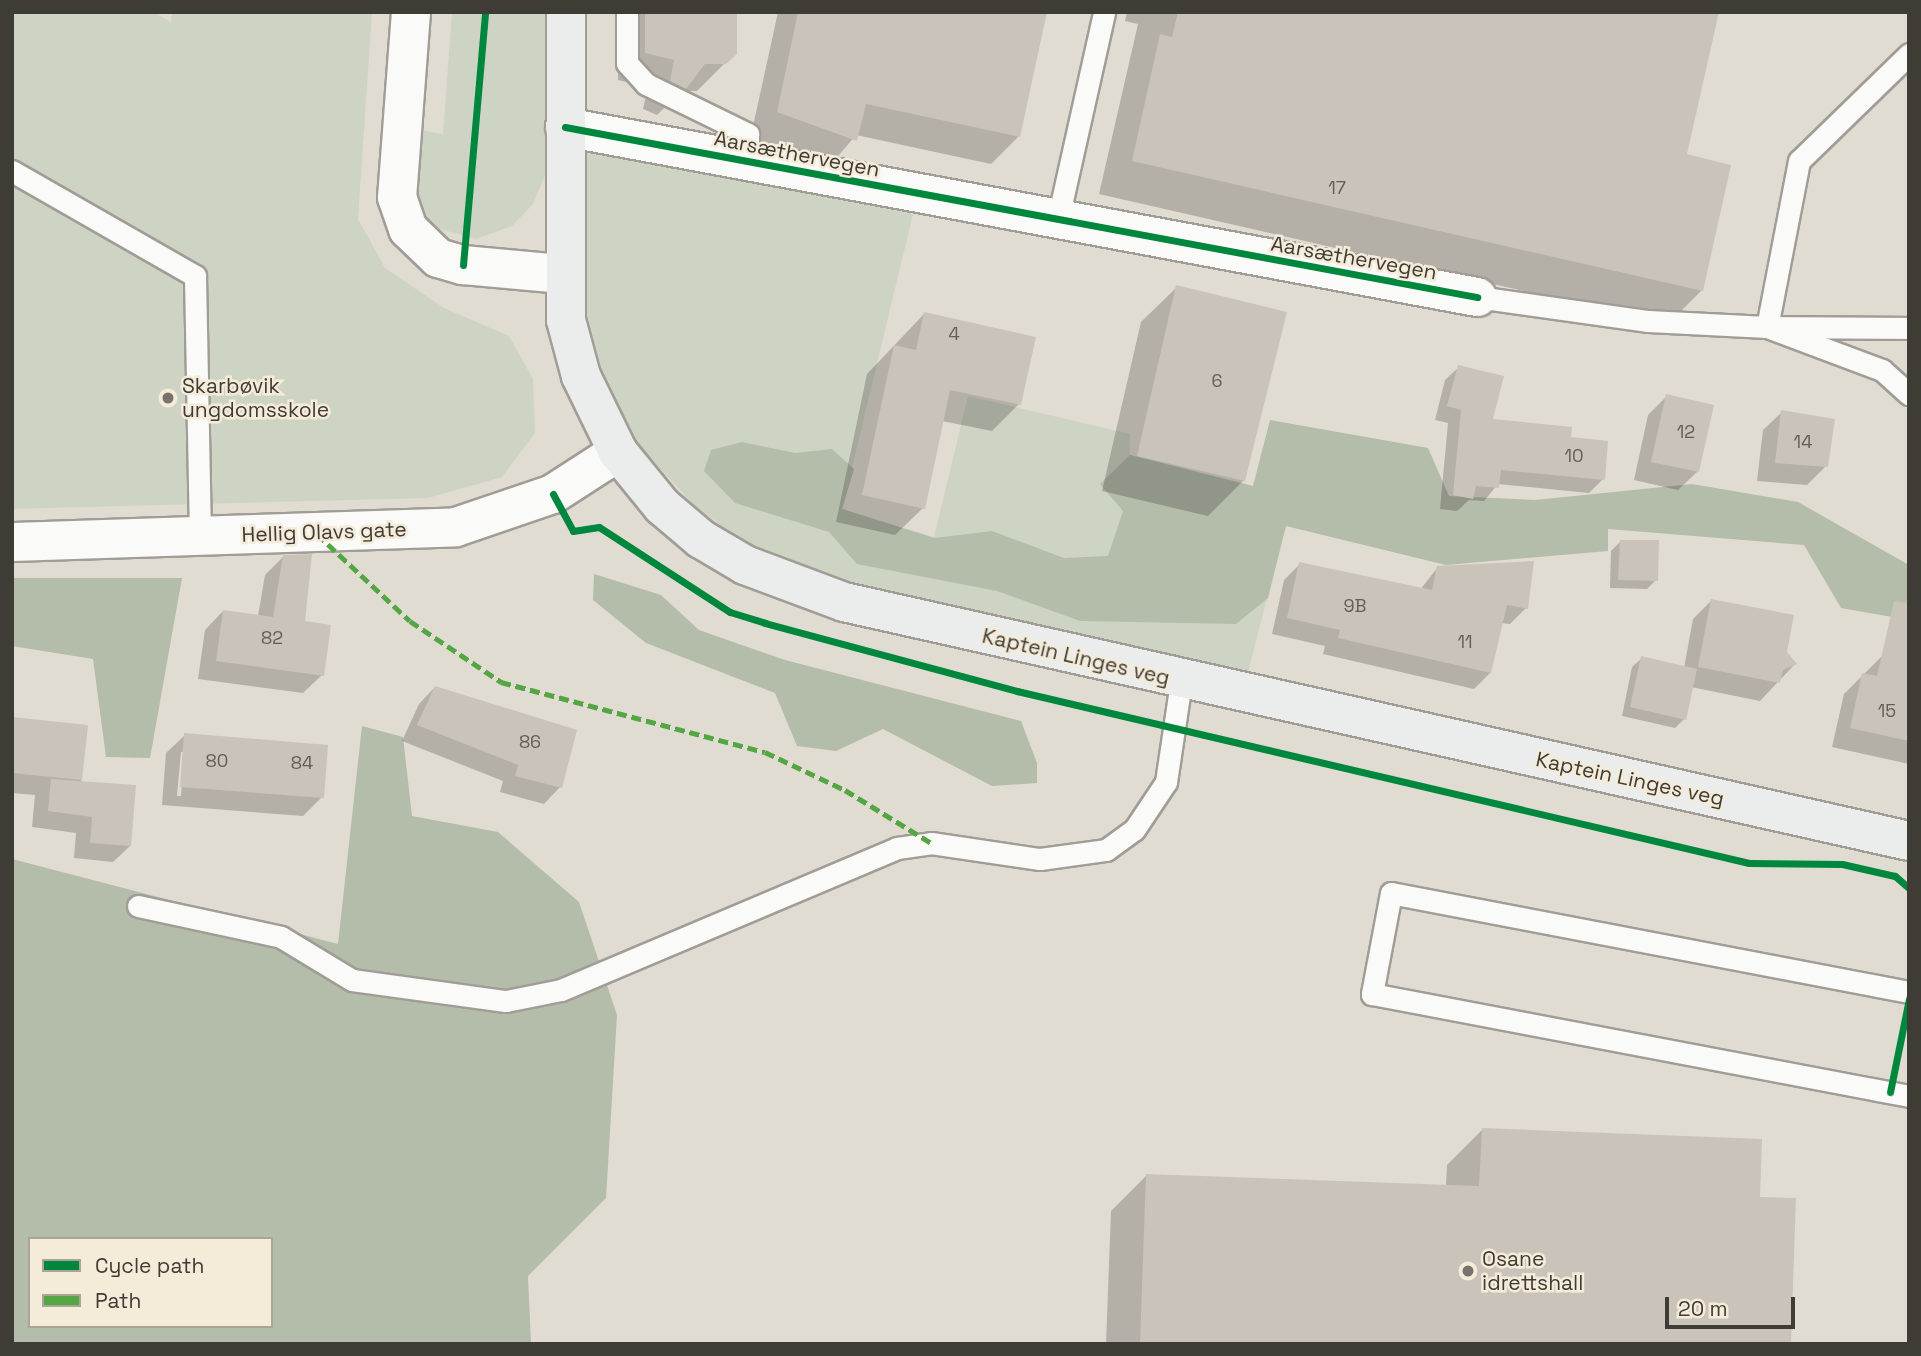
<!DOCTYPE html>
<meta charset="utf-8">
<style>
body{margin:0}
#map{position:relative;width:1921px;height:1356px;overflow:hidden;background:#e1dcd2;font-family:"Space Grotesk",sans-serif}
div>[style]{position:absolute}
[style*='--x']{left:calc(var(--x)*1px);top:calc(var(--y)*1px);width:calc(var(--w)*1px);rotate:calc(var(--a)*1deg)}
.green>*{inset:0;background:#cdd4c4}
.forest>*{inset:0;background:#b4bcaa}
.shadow>*{inset:0;background:#0003}
.building>*{inset:0;background:#c9c3ba}
.roads{filter:drop-shadow(2px 0 #a19d96) drop-shadow(-2px 0 #a19d96) drop-shadow(0 2px #a19d96) drop-shadow(0 -2px #a19d96)}
.service>*{height:21px;margin:-10.5px;padding:0 10.5px;transform-origin:10.5px;border-radius:10.5px;background:#fafaf8}
.minor>*{height:38px;margin:-19px;padding:0 19px;transform-origin:19px;border-radius:19px;background:#fafaf8}
.secondary>*{height:38px;margin:-19px;padding:0 19px;transform-origin:19px;border-radius:19px;background:#eaedeb}
.quiet>*{height:5px;margin-top:-2.5px;transform-origin:0;background:repeating-linear-gradient(90deg,#54a644 0 10px,transparent 0 15px)}
.cycleway>*{height:7px;margin:-3.5px;padding:0 3.5px;transform-origin:3.5px;border-radius:3.5px;background:#00873e}
.dots>*{width:19px;height:19px;translate:-50% -50%;box-sizing:border-box;border:4px solid #f4ebd9;border-radius:50%}
span{translate:-50% -50%;white-space:nowrap;text-align:center;line-height:1.15;-webkit-text-stroke:5px #f4ebd9;paint-order:stroke}
.number-label{font-size:18px;color:#625d56}
.number-label span{-webkit-text-stroke-width:0}
.street-label{font-size:21px;color:#3f3b35}
.poi-label{font-size:21px;color:#3f3b35}
.left{translate:0 -50%;text-align:left}
.frame{position:absolute;inset:0;border:14px solid #3f3b35;pointer-events:none}
.legend{position:absolute;left:28px;top:1237px;width:245px;height:91px;box-sizing:border-box;background:#f4ebd9;border:2px solid #aca597;margin:0;padding:9px 12px;list-style:none;font-size:21px;color:#3f3b35}
.legend li{display:flex;align-items:center;gap:14px;height:35px}
.legend b{width:35px;border:2px solid #aca597}
.scale{position:absolute;left:1665px;top:1297px;width:130px;height:32px;box-sizing:border-box;border:4px solid #3f3b35;border-top:0;padding-left:9px;font-size:21px;line-height:24px;white-space:nowrap;color:#3f3b35;-webkit-text-stroke:5px #f4ebd9;paint-order:stroke}
</style>
<div id="map">
<div class="green">
<i style="clip-path:polygon(12px 12px,153px 12px,171px 22px,172px 12px,372px 12px,358px 219px,385px 268px,444px 308px,509px 336px,533px 379px,535px 433px,502px 477px,428px 498px,12px 509px)"></i>
<i style="clip-path:polygon(452px 12px,549px 12px,546px 173px,533px 204px,512px 226px,476px 239px,426px 225px,411px 196px,418px 130px,443px 134px)"></i>
<i style="clip-path:polygon(585px 151px,913px 214px,842px 509px,934px 537px,968px 396px,1130px 434px,1130px 455px,1253px 486px,1286px 526px,1247px 676px,816px 578px,752px 550px,692px 503px,636px 442px,602px 373px,579px 281px)"></i>
</div>
<div class="forest">
<i style="clip-path:polygon(1270px 420px,1428px 448px,1449px 496px,1535px 500px,1692px 484px,1798px 502px,1909px 565px,1909px 620px,1841px 608px,1804px 545px,1608px 529px,1608px 551px,1446px 565px,1286px 526px,1268px 598px,1236px 624px,1080px 621px,997px 591px,857px 564px,829px 532px,735px 503px,704px 471px,711px 450px,742px 442px,795px 453px,832px 449px,854px 469px,842px 509px,934px 538px,992px 531px,1064px 558px,1108px 556px,1123px 511px,1100px 484px,1130px 455px,1253px 486px)"></i>
<i style="clip-path:polygon(594px 574px,661px 595px,699px 630px,785px 660px,1021px 721px,1037px 763px,1037px 783px,992px 786px,883px 729px,836px 751px,797px 746px,775px 693px,646px 643px,593px 600px)"></i>
<i style="clip-path:polygon(12px 578px,182px 578px,150px 758px,106px 757px,93px 659px,12px 646px)"></i>
<i style="clip-path:polygon(evenodd,362px 726px,403px 737px,412px 816px,498px 832px,579px 902px,617px 1015px,606px 1198px,528px 1276px,531px 1344px,12px 1344px,12px 859px,338px 944px,362px 726px,30px 1239px,271px 1239px,271px 1326px,30px 1326px,30px 1239px)"></i>
</div>
<div class="shadow">
<i style="clip-path:polygon(619px 12px,735px 12px,735px 53px,697px 91px,682px 91px,657px 115px,643px 109px,648px 87px,618px 80px)"></i>
<i style="clip-path:polygon(778px 12px,1045px 12px,1018px 137px,991px 164px,856px 135px,828px 168px,750px 140px)"></i>
<i style="clip-path:polygon(1127px 12px,1717px 12px,1684px 156px,1729px 166px,1701px 291px,1668px 324px,1099px 194px,1138px 24px,1125px 21px)"></i>
<i style="clip-path:polygon(1177px 287px,1285px 313px,1243px 481px,1208px 516px,1102px 491px,1141px 322px)"></i>
<i style="clip-path:polygon(924px 314px,1019px 404px,992px 431px,942px 421px,923px 508px,895px 535px,836px 522px,867px 374px)"></i>
<i style="clip-path:polygon(1459px 367px,1491px 421px,1569px 439px,1603px 479px,1589px 493px,1498px 484px,1484px 501px,1469px 500px,1457px 511px,1440px 509px,1448px 423px,1435px 420px,1445px 380px)"></i>
<i style="clip-path:polygon(1667px 396px,1711px 406px,1697px 472px,1678px 490px,1634px 480px,1648px 415px)"></i>
<i style="clip-path:polygon(1782px 412px,1826px 466px,1807px 485px,1757px 481px,1763px 430px)"></i>
<i style="clip-path:polygon(1620px 542px,1656px 580px,1647px 589px,1610px 588px,1611px 551px)"></i>
<i style="clip-path:polygon(284px 556px,322px 675px,303px 693px,198px 679px,205px 630px,223px 611px,258px 616px,265px 575px)"></i>
<i style="clip-path:polygon(1300px 564px,1420px 590px,1438px 567px,1526px 608px,1510px 624px,1501px 623px,1490px 673px,1474px 689px,1323px 654px,1325px 646px,1272px 634px,1284px 580px)"></i>
<i style="clip-path:polygon(1712px 600px,1795px 664px,1760px 701px,1691px 687px,1684px 719px,1675px 728px,1622px 716px,1632px 667px,1642px 658px,1684px 668px,1693px 619px)"></i>
<i style="clip-path:polygon(1883px 655px,1909px 661px,1909px 764px,1832px 747px,1844px 694px)"></i>
<i style="clip-path:polygon(435px 687px,560px 787px,544px 804px,500px 792px,503px 781px,402px 741px,419px 704px)"></i>
<i style="clip-path:polygon(12px 719px,80px 779px,130px 846px,113px 862px,74px 858px,76px 833px,32px 827px,35px 795px,12px 793px)"></i>
<i style="clip-path:polygon(evenodd,185px 735px,322px 797px,303px 816px,162px 805px,166px 753px,185px 735px,181px 752px,184px 752px,181px 796px,177px 796px,181px 752px)"></i>
<i style="clip-path:polygon(1482px 1130px,1758px 1199px,1789px 1344px,1106px 1344px,1111px 1211px,1147px 1175px,1446px 1186px,1447px 1165px)"></i>
</div>
<div class="building">
<i style="clip-path:polygon(645px 12px,737px 12px,737px 54px,726px 64px,705px 64px,686px 89px,670px 81px,674px 60px,645px 53px)"></i>
<i style="clip-path:polygon(798px 12px,1047px 12px,1020px 137px,866px 104px,857px 141px,777px 112px)"></i>
<i style="clip-path:polygon(1178px 12px,1719px 12px,1687px 154px,1731px 165px,1703px 291px,1132px 161px,1160px 34px,1172px 37px)"></i>
<i style="clip-path:polygon(1176px 285px,1287px 312px,1245px 481px,1137px 456px)"></i>
<i style="clip-path:polygon(924px 312px,1036px 337px,1021px 405px,950px 390px,925px 509px,862px 495px,894px 345px,916px 350px)"></i>
<i style="clip-path:polygon(1458px 365px,1504px 376px,1493px 419px,1572px 427px,1571px 437px,1608px 441px,1605px 480px,1501px 470px,1499px 488px,1476px 486px,1473px 499px,1453px 495px,1461px 410px,1447px 406px)"></i>
<i style="clip-path:polygon(1666px 394px,1714px 405px,1699px 472px,1651px 462px)"></i>
<i style="clip-path:polygon(1781px 410px,1835px 419px,1828px 467px,1775px 463px)"></i>
<i style="clip-path:polygon(1620px 540px,1659px 540px,1658px 581px,1618px 580px)"></i>
<i style="clip-path:polygon(312px 554px,305px 621px,331px 625px,324px 676px,216px 661px,223px 610px,273px 617px,283px 555px)"></i>
<i style="clip-path:polygon(1534px 561px,1528px 609px,1507px 605px,1491px 673px,1338px 638px,1340px 630px,1287px 618px,1299px 562px,1432px 590px,1437px 566px)"></i>
<i style="clip-path:polygon(1711px 599px,1794px 615px,1787px 652px,1797px 664px,1783px 670px,1780px 683px,1698px 667px)"></i>
<i style="clip-path:polygon(1894px 601px,1909px 603px,1909px 741px,1850px 728px,1862px 673px,1877px 676px)"></i>
<i style="clip-path:polygon(1641px 656px,1697px 669px,1686px 720px,1630px 707px)"></i>
<i style="clip-path:polygon(435px 686px,577px 730px,562px 788px,515px 776px,518px 765px,417px 725px)"></i>
<i style="clip-path:polygon(12px 717px,88px 725px,82px 780px,12px 773px)"></i>
<i style="clip-path:polygon(184px 733px,328px 745px,324px 798px,180px 787px)"></i>
<i style="clip-path:polygon(51px 779px,136px 785px,131px 846px,90px 843px,92px 817px,48px 811px)"></i>
<i style="clip-path:polygon(1482px 1128px,1762px 1139px,1760px 1197px,1796px 1198px,1791px 1344px,1140px 1344px,1146px 1174px,1479px 1186px)"></i>
</div>
<div class="roads">
<div class="service">
<i style="--x:627;--y:12;--w:51;--a:90"></i>
<i style="--x:627;--y:63;--w:28;--a:48"></i>
<i style="--x:646;--y:84;--w:114;--a:26.1"></i>
<i style="--x:748;--y:134;--w:29;--a:90"></i>
<i style="--x:1909;--y:54;--w:153;--a:135.8"></i>
<i style="--x:1799;--y:161;--w:169;--a:100.9"></i>
<i style="--x:1767;--y:327;--w:142;--a:0.4"></i>
<i style="--x:12;--y:171;--w:211;--a:29.8"></i>
<i style="--x:195;--y:276;--w:258;--a:88.9"></i>
<i style="--x:1057;--y:223;--w:216;--a:-77.4"></i>
<i style="--x:1477;--y:297;--w:173;--a:8"></i>
<i style="--x:1648;--y:321;--w:119;--a:2.9"></i>
<i style="--x:1767;--y:327;--w:123;--a:20.5"></i>
<i style="--x:1882;--y:370;--w:36;--a:42"></i>
<i style="--x:138;--y:906;--w:146;--a:12.2"></i>
<i style="--x:281;--y:937;--w:83;--a:31.2"></i>
<i style="--x:352;--y:980;--w:155;--a:7.8"></i>
<i style="--x:506;--y:1001;--w:56;--a:-11.3"></i>
<i style="--x:561;--y:990;--w:365;--a:-22.9"></i>
<i style="--x:897;--y:848;--w:34;--a:-8"></i>
<i style="--x:931;--y:843;--w:110;--a:8.4"></i>
<i style="--x:1040;--y:859;--w:67;--a:-7.8"></i>
<i style="--x:1106;--y:850;--w:34;--a:-36"></i>
<i style="--x:1134;--y:830;--w:58;--a:-56.3"></i>
<i style="--x:1166;--y:782;--w:101;--a:-81.5"></i>
<i style="--x:1909;--y:992;--w:527;--a:-169.18"></i>
<i style="--x:1391;--y:893;--w:103;--a:100.7"></i>
<i style="--x:1372;--y:994;--w:547;--a:10.75"></i>
</div>
<div class="minor">
<i style="--x:411;--y:12;--w:186;--a:94.3"></i>
<i style="--x:397;--y:197;--w:34;--a:71"></i>
<i style="--x:408;--y:229;--w:42;--a:44"></i>
<i style="--x:438;--y:258;--w:26;--a:16"></i>
<i style="--x:463;--y:265;--w:98;--a:5.2"></i>
<i style="--x:565;--y:127;--w:928;--a:10.56"></i>
<i style="--x:12;--y:542;--w:444;--a:-1.9"></i>
<i style="--x:456;--y:527;--w:102;--a:-18.8"></i>
<i style="--x:553;--y:494;--w:77;--a:-32.9"></i>
</div>
<div class="secondary">
<i style="--x:566;--y:12;--w:308;--a:90"></i>
<i style="--x:566;--y:320;--w:58;--a:75"></i>
<i style="--x:581;--y:376;--w:85;--a:64"></i>
<i style="--x:618;--y:452;--w:70;--a:50.8"></i>
<i style="--x:662;--y:506;--w:51;--a:40.2"></i>
<i style="--x:701;--y:539;--w:51;--a:30.6"></i>
<i style="--x:745;--y:565;--w:106;--a:20.5"></i>
<i style="--x:844;--y:602;--w:1091;--a:12.65"></i>
</div>
</div>
<div class="quiet">
<i style="--x:317;--y:534;--w:127;--a:43.1"></i>
<i style="--x:410;--y:621;--w:110;--a:33.8"></i>
<i style="--x:501;--y:682;--w:273;--a:14.9"></i>
<i style="--x:765;--y:752;--w:89;--a:25.4"></i>
<i style="--x:845;--y:790;--w:101;--a:31.6"></i>
</div>
<div class="cycleway">
<i style="--x:565;--y:127;--w:928;--a:10.56"></i>
<i style="--x:463;--y:265;--w:254;--a:-85"></i>
<i style="--x:553;--y:494;--w:42;--a:61.6"></i>
<i style="--x:573;--y:531;--w:26;--a:-9"></i>
<i style="--x:599;--y:527;--w:156;--a:33"></i>
<i style="--x:730;--y:612;--w:37;--a:17"></i>
<i style="--x:765;--y:623;--w:261;--a:15.1"></i>
<i style="--x:1017;--y:691;--w:752;--a:13.22"></i>
<i style="--x:1749;--y:863;--w:93;--a:0.6"></i>
<i style="--x:1842;--y:864;--w:54;--a:12.8"></i>
<i style="--x:1895;--y:876;--w:18;--a:41"></i>
<i style="--x:1890;--y:1092;--w:95;--a:-78.5"></i>
</div>
<div class="dots">
<i style="left:168px;top:398px;background:#78736c"></i>
<i style="left:1468px;top:1271px;background:#78736c"></i>
</div>
<div class="number-label">
<span style="left:1337px;top:188px">17</span>
<span style="left:954px;top:334px">4</span>
<span style="left:1217px;top:381px">6</span>
<span style="left:1686px;top:432px">12</span>
<span style="left:1803px;top:442px">14</span>
<span style="left:1574px;top:456px">10</span>
<span style="left:1355px;top:606px">9B</span>
<span style="left:272px;top:638px">82</span>
<span style="left:1465px;top:642px">11</span>
<span style="left:1887px;top:711px">15</span>
<span style="left:530px;top:742px">86</span>
<span style="left:217px;top:761px">80</span>
<span style="left:302px;top:763px">84</span>
</div>
<div class="street-label">
<span style="left:797px;top:154px;rotate:11deg">Aarsæthervegen</span>
<span style="left:1354px;top:258px;rotate:10deg">Aarsæthervegen</span>
<span style="left:324px;top:532px;rotate:-2deg">Hellig Olavs gate</span>
<span style="left:1076px;top:657px;rotate:13deg">Kaptein Linges veg</span>
<span style="left:1630px;top:779px;rotate:12deg">Kaptein Linges veg</span>
</div>
<div class="poi-label">
<span class="left" style="left:182px;top:398px">Skarbøvik<br>ungdomsskole</span>
<span class="left" style="left:1482px;top:1271px">Osane<br>idrettshall</span>
</div>
<div class="frame"></div>
<ul class="legend">
<li><b style="height:9px;background:#00873e"></b>Cycle path</li>
<li><b style="height:9px;background:#54a644"></b>Path</li>
</ul>
<div class="scale">20 m</div>
</div>
